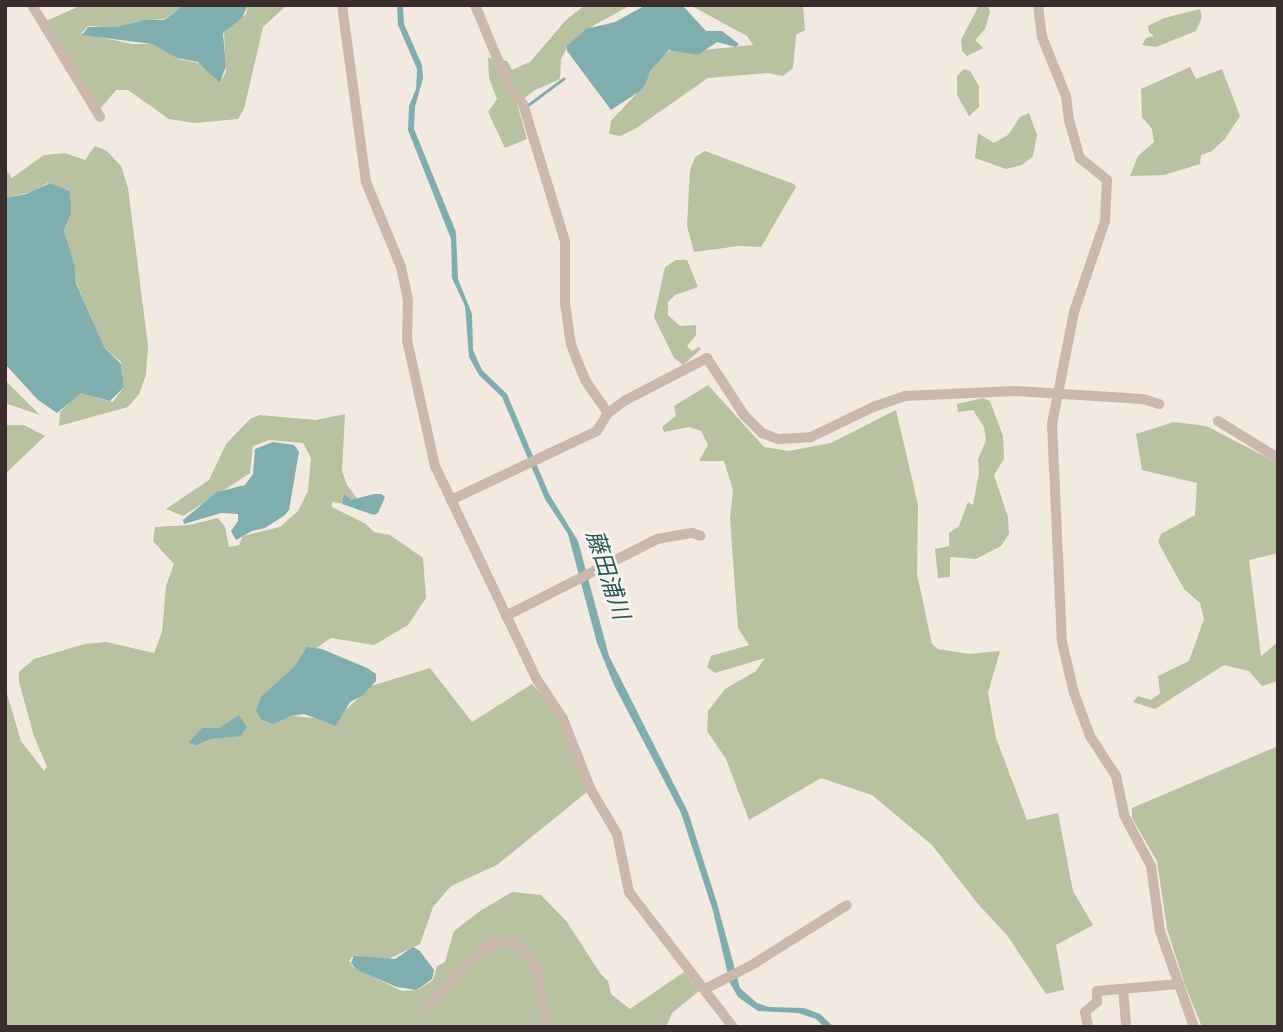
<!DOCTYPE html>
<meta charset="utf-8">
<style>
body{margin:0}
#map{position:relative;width:1283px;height:1032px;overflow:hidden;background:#f2e9e0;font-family:"Nunito Sans","Noto Sans JP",sans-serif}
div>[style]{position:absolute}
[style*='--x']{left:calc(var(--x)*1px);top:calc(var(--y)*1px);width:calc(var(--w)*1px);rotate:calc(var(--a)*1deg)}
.green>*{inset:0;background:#b8c1a0}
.water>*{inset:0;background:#80aeae}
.stream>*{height:2.5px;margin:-1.25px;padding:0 1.25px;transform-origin:1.25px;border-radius:1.25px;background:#80aeae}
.minor>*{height:10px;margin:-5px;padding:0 5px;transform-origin:5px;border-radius:5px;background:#cab8ac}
span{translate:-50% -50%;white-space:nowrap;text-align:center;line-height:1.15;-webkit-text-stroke:5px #faf3ec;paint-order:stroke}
.water-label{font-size:23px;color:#215859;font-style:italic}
.frame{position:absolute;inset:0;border:7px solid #392e2b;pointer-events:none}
</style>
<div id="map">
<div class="green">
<i style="clip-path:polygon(82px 5px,184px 5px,164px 19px,138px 21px,119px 28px,88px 26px,81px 33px,132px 44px,152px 44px,179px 59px,203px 64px,220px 83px,226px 72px,224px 32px,246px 14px,248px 5px,286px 6px,263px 27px,244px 109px,238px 119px,195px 123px,169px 119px,128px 90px,116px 90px,100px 109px,46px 21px)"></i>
<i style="clip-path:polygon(585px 5px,631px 5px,596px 24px,569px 44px,561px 59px,560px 79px,535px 90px,517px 104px,527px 139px,505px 148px,488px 112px,497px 99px,489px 78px,488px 58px,507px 61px,512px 70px,530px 62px,566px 20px)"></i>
<i style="clip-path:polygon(690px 5px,803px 5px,805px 30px,796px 35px,793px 68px,783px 76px,768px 73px,708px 78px,635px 129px,620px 136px,609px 134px,611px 121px,636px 94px,659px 57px,677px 47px,694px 51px,753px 45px,747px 36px)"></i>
<i style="clip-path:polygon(979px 5px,988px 5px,990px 12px,985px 29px,975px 40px,983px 48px,967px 56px,962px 51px,961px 40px)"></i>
<i style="clip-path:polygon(1200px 9px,1202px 17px,1196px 31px,1156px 47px,1142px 45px,1146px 38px,1154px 36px,1149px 32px,1148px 26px,1164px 18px)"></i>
<i style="clip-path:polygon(1190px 67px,1196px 79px,1222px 69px,1240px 116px,1225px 139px,1212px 151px,1201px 155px,1200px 164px,1164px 175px,1130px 176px,1138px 156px,1154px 142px,1152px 129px,1142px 117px,1141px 89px)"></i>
<i style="clip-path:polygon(964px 69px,970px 71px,979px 86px,979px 107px,969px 116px,957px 95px,957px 76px)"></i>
<i style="clip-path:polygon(1029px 113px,1037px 135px,1033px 156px,1022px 165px,1006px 169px,975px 158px,978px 133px,994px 143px,1008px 135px,1020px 117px)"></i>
<i style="clip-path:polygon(95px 146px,107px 151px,121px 166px,128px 188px,148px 346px,146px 375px,139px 394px,128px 407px,59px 426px,60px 412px,78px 394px,87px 392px,95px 397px,113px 402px,124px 387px,121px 362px,103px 346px,77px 284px,64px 232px,69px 218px,70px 191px,48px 183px,31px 192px,5px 198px,5px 183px,44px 155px,65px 153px,85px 160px)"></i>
<i style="clip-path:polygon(705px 151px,794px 184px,796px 187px,761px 247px,739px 246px,694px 252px,687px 226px,690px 171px,695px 157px)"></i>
<i style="clip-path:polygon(676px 260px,687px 260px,698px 287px,675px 295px,668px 302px,668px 315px,680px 326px,696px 325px,696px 335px,687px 346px,692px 351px,699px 347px,701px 349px,683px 365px,674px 358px,654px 317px,665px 267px)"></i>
<i style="clip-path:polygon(5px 380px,40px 415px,5px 403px)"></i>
<i style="clip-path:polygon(708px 385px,764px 447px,789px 451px,831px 443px,896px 410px,918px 505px,917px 574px,932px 644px,938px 649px,970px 654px,1000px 651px,988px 693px,996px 738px,1027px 820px,1058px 813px,1073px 891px,1093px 925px,1056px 945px,1064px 990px,1046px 994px,1007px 935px,978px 904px,932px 845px,872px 795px,821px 778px,749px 820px,726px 759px,707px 731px,708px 711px,725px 689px,756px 671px,765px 658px,715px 673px,707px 667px,711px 656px,749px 645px,738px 628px,730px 518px,733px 490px,724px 461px,699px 461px,708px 445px,701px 431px,689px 427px,664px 432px,662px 427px,676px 416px,674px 406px)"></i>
<i style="clip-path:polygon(983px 398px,990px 401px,1003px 436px,1004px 459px,994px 475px,1008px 517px,1009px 534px,1001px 546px,976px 559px,950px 557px,950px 577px,938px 578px,935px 549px,949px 546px,949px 533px,959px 526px,968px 502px,973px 505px,979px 473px,978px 459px,986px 441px,984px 427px,973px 410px,958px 412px,957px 404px)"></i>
<i style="clip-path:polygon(345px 414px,342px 471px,347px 485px,359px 501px,348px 504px,332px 502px,332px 507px,366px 524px,374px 532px,390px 535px,423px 558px,426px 598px,408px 625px,374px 645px,331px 638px,309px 653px,271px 722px,293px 716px,335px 720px,371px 686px,430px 668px,472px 722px,532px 684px,547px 700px,566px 735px,587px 792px,497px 865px,451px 886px,433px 907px,420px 944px,389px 959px,352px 957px,349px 961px,353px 967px,402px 991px,418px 990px,433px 980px,437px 966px,445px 962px,454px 931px,480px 911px,512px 892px,541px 895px,567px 922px,600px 973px,608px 981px,611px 994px,630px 1009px,684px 972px,699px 991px,672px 1013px,666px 1027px,5px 1027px,5px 687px,21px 741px,44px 771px,47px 767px,34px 736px,19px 682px,19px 672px,34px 659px,85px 644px,106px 642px,154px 653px,162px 632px,166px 586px,174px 564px,153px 541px,155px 527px,189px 525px,218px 518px,225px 527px,229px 547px,239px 545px,243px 536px,280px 527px,298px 511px,308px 491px,311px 458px,303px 443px,269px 440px,253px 446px,250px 473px,235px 483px,183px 516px,166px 509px,209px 480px,226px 444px,250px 419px,259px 415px,316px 420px)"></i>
<i style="clip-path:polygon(1174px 422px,1206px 426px,1278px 463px,1278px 553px,1249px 560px,1261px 656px,1278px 642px,1278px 681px,1262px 686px,1249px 671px,1224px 665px,1155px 709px,1133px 702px,1138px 696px,1151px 700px,1160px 693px,1158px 676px,1189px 661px,1204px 619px,1200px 603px,1184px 589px,1158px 542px,1161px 534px,1195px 515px,1197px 483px,1142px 470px,1136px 434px)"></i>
<i style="clip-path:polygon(5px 425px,24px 425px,45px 436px,5px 474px)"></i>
<i style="clip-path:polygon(1278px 746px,1278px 1027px,1202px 1027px,1185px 985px,1167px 929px,1157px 861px,1132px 818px,1132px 808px)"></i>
</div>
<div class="water">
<i style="clip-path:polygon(184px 5px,248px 5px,242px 18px,223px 33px,226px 66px,220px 83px,198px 62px,177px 58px,152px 44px,82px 35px,88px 27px,117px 27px,144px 20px,164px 20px)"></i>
<i style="clip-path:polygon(397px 5px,403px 5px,404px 24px,422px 65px,423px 78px,415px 107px,414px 129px,456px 232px,458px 279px,472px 314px,473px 350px,482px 370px,507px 394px,549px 494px,578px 541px,609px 656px,688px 812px,717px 903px,740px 988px,757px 1003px,769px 1007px,804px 1008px,820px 1014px,834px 1027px,824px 1027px,816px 1019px,798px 1013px,758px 1011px,738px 997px,730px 983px,713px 911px,681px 813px,614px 685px,597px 643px,568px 534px,545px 499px,502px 397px,479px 375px,469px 357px,465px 306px,452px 278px,451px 239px,408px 130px,409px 106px,416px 89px,417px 69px,398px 25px)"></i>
<i style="clip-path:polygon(646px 5px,682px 5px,706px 31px,722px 31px,739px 44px,736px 47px,717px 42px,698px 55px,669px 50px,650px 71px,646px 83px,640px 91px,611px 110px,567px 51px,567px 46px,586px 29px,615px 22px)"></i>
<i style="clip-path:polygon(50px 183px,70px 191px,71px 213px,64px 231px,74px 264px,76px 283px,104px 347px,121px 364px,124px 387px,110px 401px,81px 393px,57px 413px,38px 400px,5px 364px,5px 198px,26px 194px)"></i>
<i style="clip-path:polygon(273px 442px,294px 445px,299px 452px,289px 510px,285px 515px,265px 528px,252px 531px,236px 540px,231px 531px,238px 521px,238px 514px,221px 513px,184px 524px,183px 520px,217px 492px,245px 485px,253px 474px,255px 449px)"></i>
<i style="clip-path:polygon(344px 494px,351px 500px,374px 494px,381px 494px,385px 497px,378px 513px,374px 515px,342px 504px)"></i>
<i style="clip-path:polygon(307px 647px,322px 649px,367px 668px,376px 674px,376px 681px,362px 696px,350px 702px,336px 726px,304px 714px,291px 716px,273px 724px,261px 719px,256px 711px,261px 697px,294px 667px)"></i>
<i style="clip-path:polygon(239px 715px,247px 727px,240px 736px,210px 739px,197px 745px,188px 743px,202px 728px,219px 728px)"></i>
<i style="clip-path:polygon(413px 947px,420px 951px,434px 970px,432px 979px,417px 990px,397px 987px,357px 970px,351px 963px,354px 956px,395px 959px)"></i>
</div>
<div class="stream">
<i style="--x:528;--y:105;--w:44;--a:-36.6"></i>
</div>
<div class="minor">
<i style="--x:32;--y:5;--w:131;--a:58.7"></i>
<i style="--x:342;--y:5;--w:179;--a:82.3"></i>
<i style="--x:366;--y:182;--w:92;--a:67.6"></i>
<i style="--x:401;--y:267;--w:34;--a:78"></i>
<i style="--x:408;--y:300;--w:40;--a:91.4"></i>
<i style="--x:407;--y:340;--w:129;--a:77.5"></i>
<i style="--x:435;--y:466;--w:235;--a:64.5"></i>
<i style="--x:536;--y:678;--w:49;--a:56.6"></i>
<i style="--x:563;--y:719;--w:76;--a:68.5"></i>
<i style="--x:591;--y:790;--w:51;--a:59.4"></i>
<i style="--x:617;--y:834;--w:59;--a:78.3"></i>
<i style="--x:629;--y:892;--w:170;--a:52.4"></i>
<i style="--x:475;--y:5;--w:91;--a:67.4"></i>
<i style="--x:510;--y:89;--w:20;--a:49"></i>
<i style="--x:523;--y:104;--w:143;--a:73"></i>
<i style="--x:565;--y:241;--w:62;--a:90"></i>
<i style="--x:565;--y:303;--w:42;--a:81.9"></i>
<i style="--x:571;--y:345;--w:38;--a:68"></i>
<i style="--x:585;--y:380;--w:40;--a:55.1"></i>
<i style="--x:1038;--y:5;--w:32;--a:83"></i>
<i style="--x:1042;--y:37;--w:64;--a:67.9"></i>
<i style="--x:1066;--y:96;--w:24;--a:83"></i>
<i style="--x:1069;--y:120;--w:40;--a:74"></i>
<i style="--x:1080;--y:158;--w:35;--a:39"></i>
<i style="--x:1107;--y:180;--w:41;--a:92.8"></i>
<i style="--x:1105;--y:221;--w:96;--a:108.8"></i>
<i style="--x:1074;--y:312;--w:114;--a:101.1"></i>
<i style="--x:1052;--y:424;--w:218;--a:87.4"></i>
<i style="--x:1062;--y:642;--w:52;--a:76.8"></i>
<i style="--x:1074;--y:693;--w:46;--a:69.6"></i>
<i style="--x:1090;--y:736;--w:48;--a:57"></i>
<i style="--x:1116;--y:776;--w:40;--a:78"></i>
<i style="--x:1124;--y:815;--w:58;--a:62.1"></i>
<i style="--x:1151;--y:866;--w:66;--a:82.1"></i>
<i style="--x:1160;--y:931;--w:102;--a:70.5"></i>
<i style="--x:5;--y:177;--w:1;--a:0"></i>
<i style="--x:1218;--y:421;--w:70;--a:31.7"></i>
<i style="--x:451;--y:500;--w:161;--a:-25.3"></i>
<i style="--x:597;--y:431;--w:21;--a:-59"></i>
<i style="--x:608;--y:413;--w:22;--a:-36"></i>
<i style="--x:626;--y:400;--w:91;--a:-27.4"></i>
<i style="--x:707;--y:358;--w:68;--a:57"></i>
<i style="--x:744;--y:415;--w:25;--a:45"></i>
<i style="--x:762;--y:433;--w:17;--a:21"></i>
<i style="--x:778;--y:439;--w:33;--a:-3"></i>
<i style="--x:811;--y:437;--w:69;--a:-25.8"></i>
<i style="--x:873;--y:407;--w:34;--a:-19"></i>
<i style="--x:905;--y:396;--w:110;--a:-2.6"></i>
<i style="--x:1015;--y:391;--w:128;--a:3.6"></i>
<i style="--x:1143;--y:399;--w:17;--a:17"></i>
<i style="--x:506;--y:616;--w:169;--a:-27"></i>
<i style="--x:657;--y:539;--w:36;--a:-10"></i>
<i style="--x:692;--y:533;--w:9;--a:18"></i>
<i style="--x:705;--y:989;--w:53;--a:-27.1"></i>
<i style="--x:752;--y:965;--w:112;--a:-32.3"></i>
<i style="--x:1123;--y:989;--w:38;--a:85"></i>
<i style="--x:428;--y:1007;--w:77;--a:-46.6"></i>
<i style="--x:481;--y:951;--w:21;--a:-28"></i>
<i style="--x:500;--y:941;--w:17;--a:10"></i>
<i style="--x:517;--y:944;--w:23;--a:47"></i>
<i style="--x:533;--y:961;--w:13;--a:67"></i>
<i style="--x:538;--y:973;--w:55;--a:80.5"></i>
<i style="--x:1088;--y:1027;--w:15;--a:-101"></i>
<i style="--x:1085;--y:1012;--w:16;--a:-40"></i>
<i style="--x:1097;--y:1002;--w:11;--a:-90"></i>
<i style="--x:1097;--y:991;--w:82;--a:-4.9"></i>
</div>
<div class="water-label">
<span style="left:607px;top:575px;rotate:72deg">藤田浦川</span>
</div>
<div class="frame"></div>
</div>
